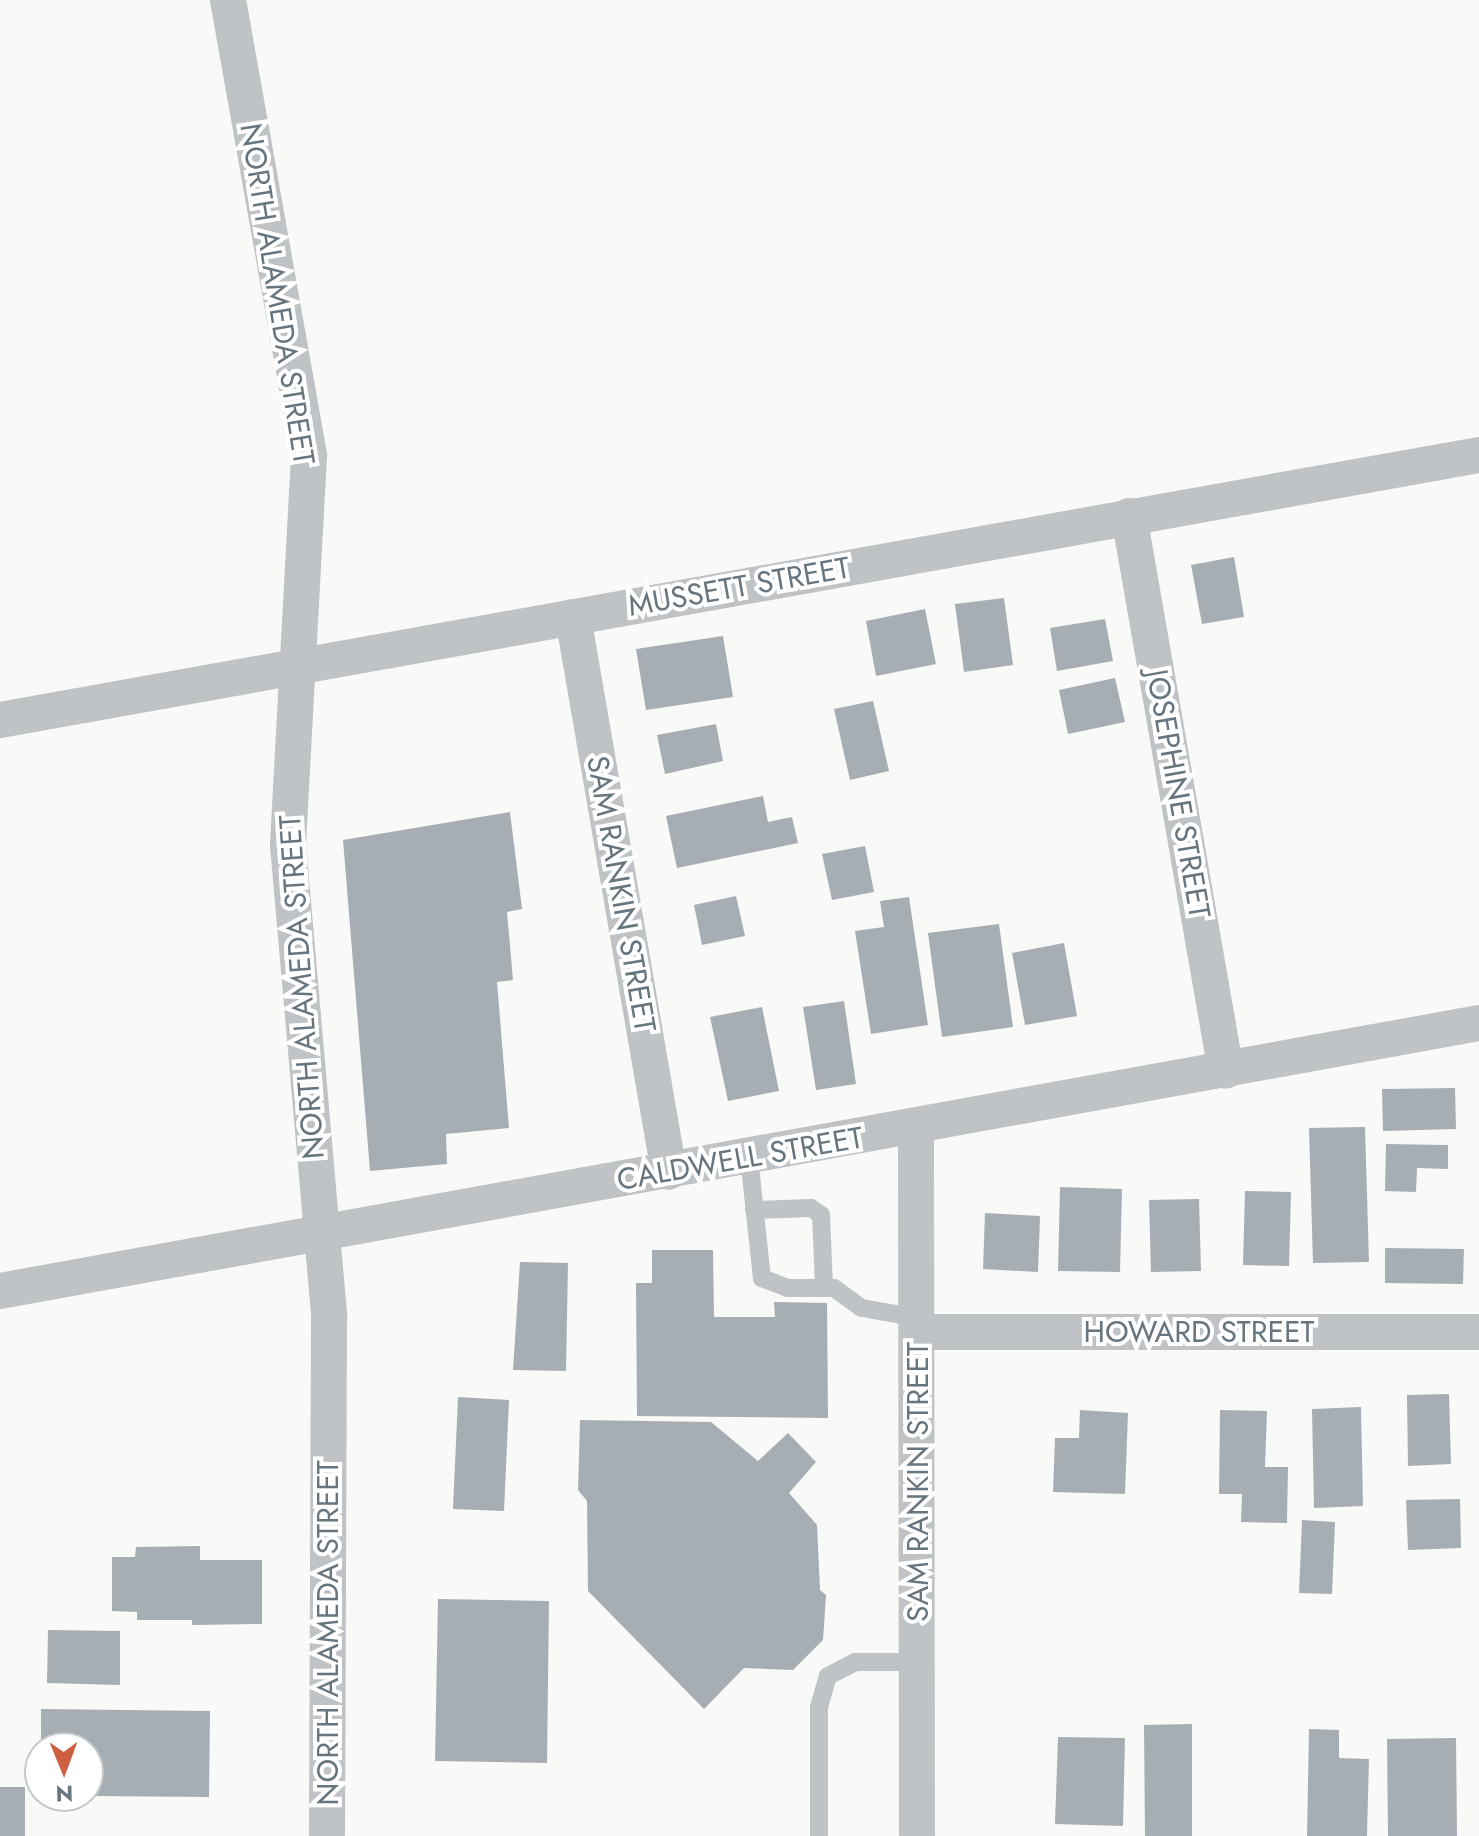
<!DOCTYPE html>
<style>
body{margin:0}
#map{position:relative;width:1479px;height:1836px;overflow:hidden;background:#f9f9f7;font-family:Jost,sans-serif}
div>[style]{position:absolute}
[style*='--x']{left:calc(var(--x)*1px);top:calc(var(--y)*1px);width:calc(var(--w)*1px);rotate:calc(var(--a)*1deg)}
.building>*{inset:0;background:#a7aeb3}
.lane>*{height:18px;margin:-9px;padding:0 9px;transform-origin:9px;border-radius:9px;background:#bfc3c6}
.street>*{height:36px;margin:-18px;padding:0 18px;transform-origin:18px;border-radius:18px;background:#bfc3c6}
span{translate:-50% -50%;white-space:nowrap;text-align:center;line-height:1.15;-webkit-text-stroke:8px #fff;paint-order:stroke}
.street-label{font-size:30px;color:#67757e}
.north{position:absolute;left:24px;top:1732px;width:80px;height:80px;box-sizing:border-box;background:#fff;border:2px solid #c2c8cb;border-radius:50%;rotate:179deg;font-size:22px;font-weight:700;line-height:32px;text-align:center;color:#67757e}
.north::after{content:'';display:block;margin:auto;width:28px;height:36px;background:#ce6041;clip-path:polygon(50% 0,100% 100%,50% 72%,0 100%)}
</style>
<div id="map">
<div class="building">
<i style="clip-path:polygon(1234px 557px,1244px 617px,1202px 624px,1191px 565px)"></i>
<i style="clip-path:polygon(1004px 598px,1013px 665px,964px 672px,955px 604px)"></i>
<i style="clip-path:polygon(925px 609px,936px 664px,876px 676px,866px 621px)"></i>
<i style="clip-path:polygon(1105px 619px,1113px 661px,1057px 671px,1050px 628px)"></i>
<i style="clip-path:polygon(723px 636px,733px 697px,646px 710px,636px 649px)"></i>
<i style="clip-path:polygon(1115px 678px,1125px 722px,1068px 734px,1059px 690px)"></i>
<i style="clip-path:polygon(873px 701px,889px 771px,850px 780px,834px 709px)"></i>
<i style="clip-path:polygon(716px 724px,723px 761px,665px 774px,657px 735px)"></i>
<i style="clip-path:polygon(763px 796px,768px 822px,792px 817px,798px 843px,677px 868px,666px 816px)"></i>
<i style="clip-path:polygon(510px 812px,522px 909px,507px 912px,513px 980px,497px 982px,509px 1128px,446px 1134px,447px 1164px,370px 1171px,343px 840px)"></i>
<i style="clip-path:polygon(865px 846px,874px 892px,832px 900px,822px 854px)"></i>
<i style="clip-path:polygon(736px 896px,745px 936px,702px 945px,694px 905px)"></i>
<i style="clip-path:polygon(909px 897px,928px 1025px,871px 1034px,855px 931px,884px 927px,880px 901px)"></i>
<i style="clip-path:polygon(999px 924px,1013px 1027px,942px 1037px,928px 933px)"></i>
<i style="clip-path:polygon(1064px 943px,1077px 1016px,1025px 1025px,1012px 953px)"></i>
<i style="clip-path:polygon(844px 1001px,856px 1084px,816px 1090px,803px 1007px)"></i>
<i style="clip-path:polygon(762px 1007px,779px 1091px,728px 1101px,710px 1017px)"></i>
<i style="clip-path:polygon(1455px 1088px,1456px 1129px,1383px 1131px,1382px 1089px)"></i>
<i style="clip-path:polygon(1365px 1127px,1369px 1262px,1313px 1263px,1309px 1128px)"></i>
<i style="clip-path:polygon(1386px 1144px,1448px 1145px,1448px 1169px,1417px 1168px,1416px 1192px,1385px 1191px)"></i>
<i style="clip-path:polygon(1060px 1187px,1122px 1189px,1120px 1272px,1058px 1271px)"></i>
<i style="clip-path:polygon(1245px 1191px,1291px 1192px,1289px 1266px,1243px 1265px)"></i>
<i style="clip-path:polygon(1199px 1199px,1201px 1271px,1151px 1272px,1149px 1200px)"></i>
<i style="clip-path:polygon(985px 1213px,1040px 1216px,1038px 1272px,983px 1269px)"></i>
<i style="clip-path:polygon(1385px 1248px,1464px 1249px,1463px 1284px,1385px 1283px)"></i>
<i style="clip-path:polygon(652px 1250px,713px 1250px,714px 1317px,775px 1317px,774px 1302px,827px 1303px,828px 1418px,637px 1416px,636px 1283px,652px 1283px)"></i>
<i style="clip-path:polygon(520px 1262px,568px 1263px,566px 1371px,513px 1370px)"></i>
<i style="clip-path:polygon(1449px 1394px,1451px 1464px,1408px 1466px,1407px 1395px)"></i>
<i style="clip-path:polygon(458px 1397px,509px 1400px,504px 1511px,453px 1509px)"></i>
<i style="clip-path:polygon(1361px 1407px,1363px 1506px,1314px 1508px,1312px 1409px)"></i>
<i style="clip-path:polygon(1080px 1410px,1128px 1413px,1125px 1494px,1053px 1492px,1055px 1438px,1079px 1438px)"></i>
<i style="clip-path:polygon(1220px 1410px,1267px 1411px,1265px 1467px,1288px 1467px,1287px 1523px,1241px 1522px,1242px 1494px,1219px 1494px)"></i>
<i style="clip-path:polygon(580px 1420px,711px 1422px,758px 1461px,788px 1433px,816px 1462px,789px 1493px,817px 1525px,820px 1590px,826px 1595px,823px 1640px,793px 1670px,744px 1668px,704px 1709px,588px 1591px,587px 1501px,578px 1490px)"></i>
<i style="clip-path:polygon(1460px 1499px,1461px 1548px,1408px 1550px,1406px 1500px)"></i>
<i style="clip-path:polygon(1302px 1520px,1335px 1522px,1332px 1594px,1299px 1593px)"></i>
<i style="clip-path:polygon(200px 1546px,200px 1560px,262px 1560px,262px 1624px,192px 1625px,192px 1620px,137px 1620px,137px 1612px,112px 1611px,112px 1557px,135px 1557px,136px 1547px)"></i>
<i style="clip-path:polygon(438px 1599px,549px 1601px,547px 1763px,435px 1761px)"></i>
<i style="clip-path:polygon(48px 1630px,120px 1631px,120px 1685px,47px 1683px)"></i>
<i style="clip-path:polygon(41px 1709px,210px 1711px,209px 1797px,88px 1796px,88px 1748px,41px 1748px)"></i>
<i style="clip-path:polygon(1192px 1724px,1192px 1836px,1145px 1836px,1144px 1725px)"></i>
<i style="clip-path:polygon(1309px 1729px,1339px 1730px,1339px 1758px,1369px 1759px,1367px 1836px,1307px 1836px)"></i>
<i style="clip-path:polygon(1058px 1737px,1125px 1738px,1123px 1826px,1055px 1824px)"></i>
<i style="clip-path:polygon(1456px 1738px,1457px 1836px,1388px 1836px,1387px 1739px)"></i>
<i style="clip-path:polygon(0 1787px,25px 1787px,25px 1836px,0 1836px)"></i>
</div>
<div class="lane">
<i style="--x:749;--y:1157;--w:122;--a:83.9"></i>
<i style="--x:762;--y:1278;--w:28;--a:21"></i>
<i style="--x:788;--y:1288;--w:46;--a:0"></i>
<i style="--x:834;--y:1288;--w:34;--a:36"></i>
<i style="--x:862;--y:1308;--w:58;--a:10"></i>
<i style="--x:754;--y:1210;--w:57;--a:-2"></i>
<i style="--x:811;--y:1208;--w:12;--a:35"></i>
<i style="--x:821;--y:1215;--w:73;--a:87.6"></i>
<i style="--x:819;--y:1836;--w:129;--a:-90"></i>
<i style="--x:819;--y:1707;--w:32;--a:-74"></i>
<i style="--x:828;--y:1676;--w:30;--a:-27"></i>
<i style="--x:855;--y:1662;--w:62;--a:0"></i>
</div>
<div class="street">
<i style="--x:228;--y:0;--w:463;--a:79.9"></i>
<i style="--x:309;--y:456;--w:390;--a:93.1"></i>
<i style="--x:288;--y:845;--w:475;--a:85"></i>
<i style="--x:329;--y:1318;--w:518;--a:90.22"></i>
<i style="--x:1129;--y:516;--w:563;--a:80.09"></i>
<i style="--x:573;--y:617;--w:563;--a:80.19"></i>
<i style="--x:0;--y:720;--w:1503;--a:-10.16"></i>
<i style="--x:916;--y:1128;--w:708;--a:89.92"></i>
<i style="--x:0;--y:1291;--w:1503;--a:-10.27"></i>
<i style="--x:919;--y:1332;--w:560;--a:0"></i>
</div>
<div class="street-label">
<span style="left:277px;top:294px;rotate:81deg">NORTH ALAMEDA STREET</span>
<span style="left:739px;top:587px;rotate:-10deg">MUSSETT STREET</span>
<span style="left:1178px;top:794px;rotate:80deg">JOSEPHINE STREET</span>
<span style="left:621px;top:894px;rotate:80deg">SAM RANKIN STREET</span>
<span style="left:302px;top:987px;rotate:-94deg">NORTH ALAMEDA STREET</span>
<span style="left:740px;top:1159px;rotate:-10deg">CALDWELL STREET</span>
<span style="left:1199px;top:1332px">HOWARD STREET</span>
<span style="left:918px;top:1482px;rotate:-90deg">SAM RANKIN STREET</span>
<span style="left:328px;top:1633px;rotate:-90deg">NORTH ALAMEDA STREET</span>
</div>
<div class="north">N</div>
</div>
